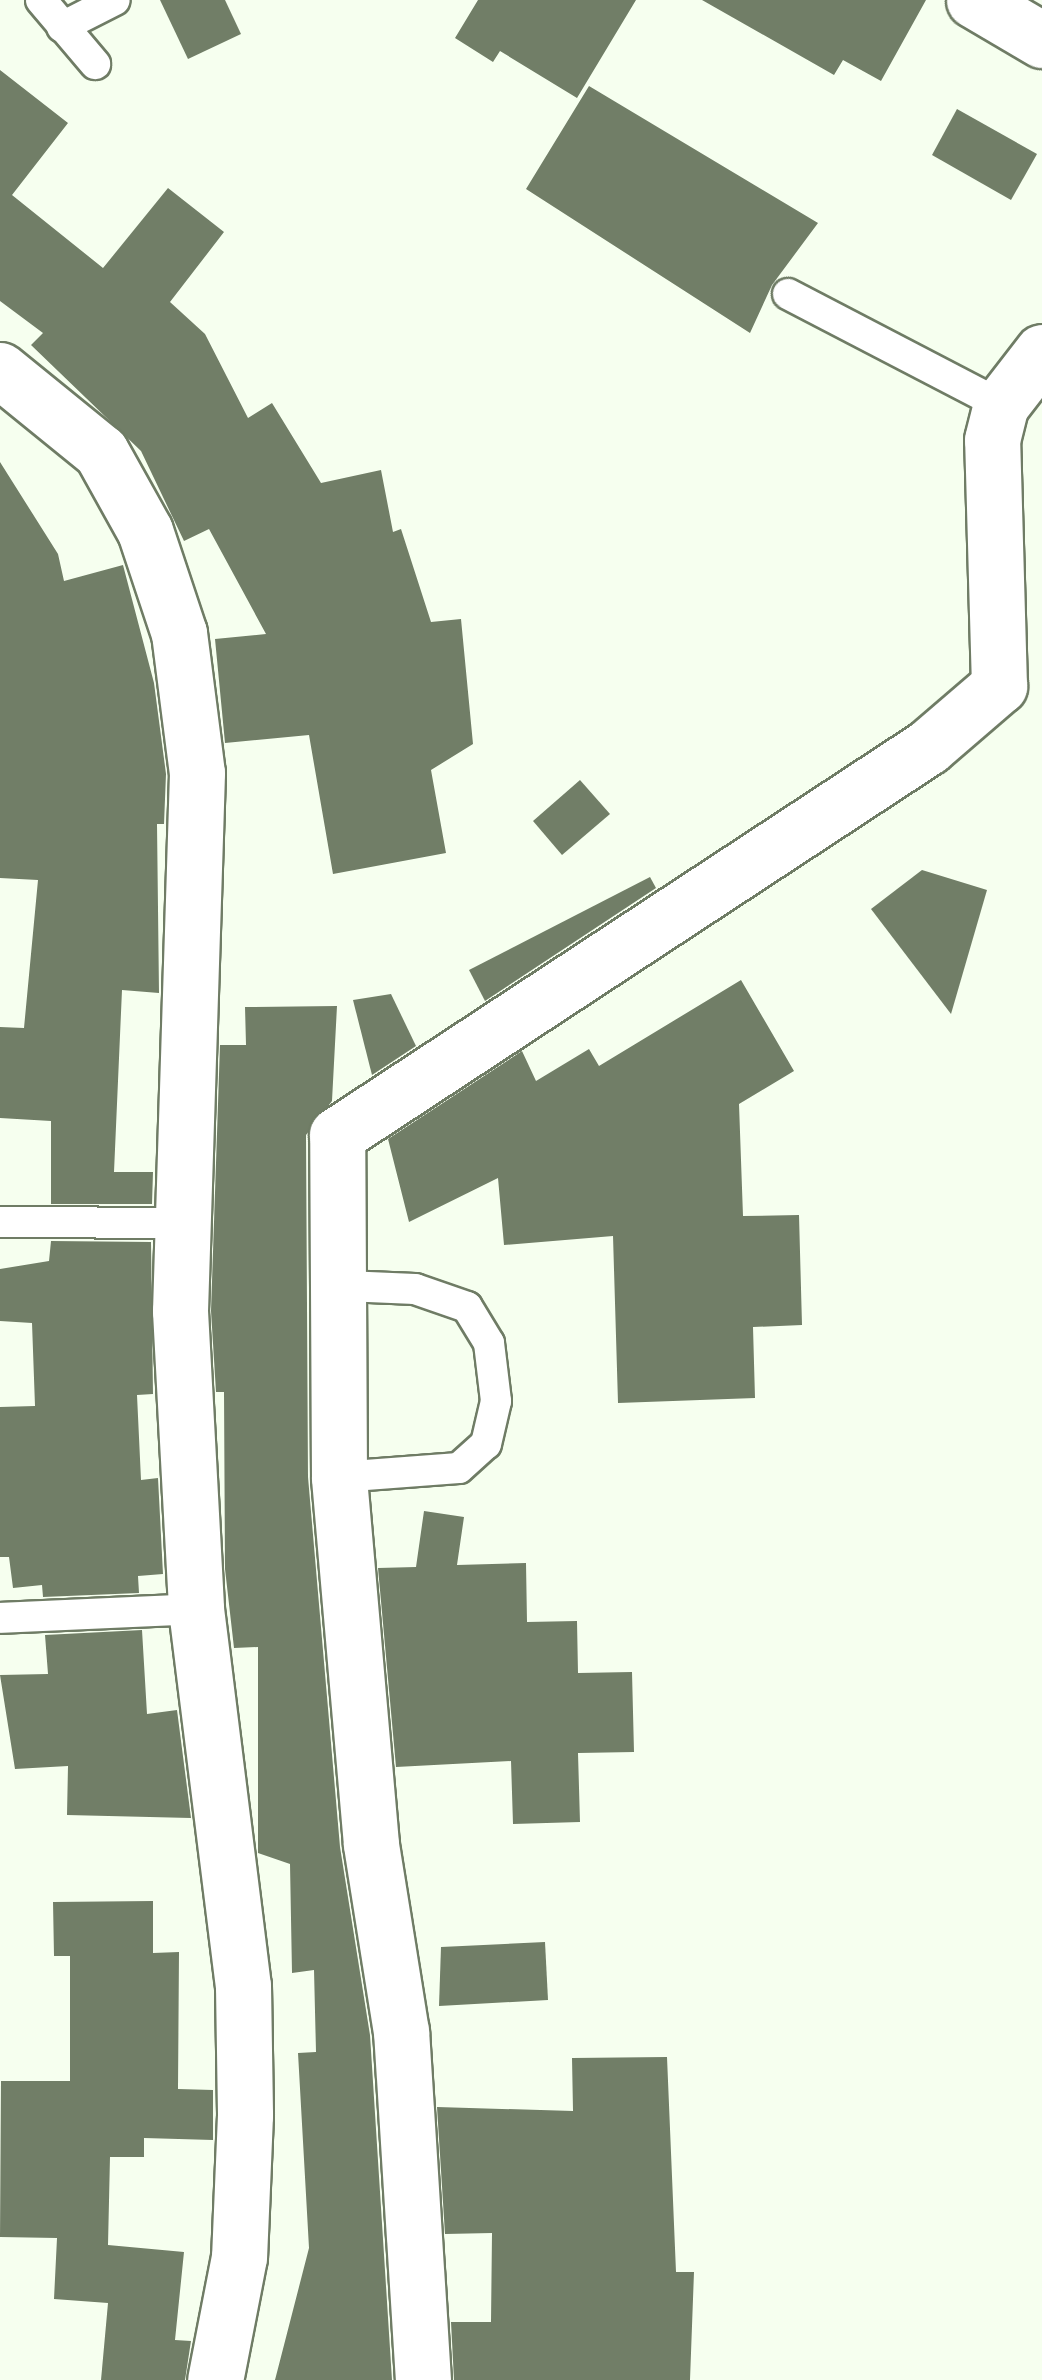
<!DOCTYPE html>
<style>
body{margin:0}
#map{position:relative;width:1042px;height:2380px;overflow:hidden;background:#f6ffef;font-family:"DM Sans",sans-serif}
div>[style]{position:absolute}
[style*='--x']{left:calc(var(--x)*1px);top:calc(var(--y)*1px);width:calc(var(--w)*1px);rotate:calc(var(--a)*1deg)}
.building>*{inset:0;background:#717e67}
.roads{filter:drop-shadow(2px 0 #6f7c65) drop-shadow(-2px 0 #6f7c65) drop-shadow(0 2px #6f7c65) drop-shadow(0 -2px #6f7c65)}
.lane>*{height:30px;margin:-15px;padding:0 15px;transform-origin:15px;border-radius:15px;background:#fff}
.street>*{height:55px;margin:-27.5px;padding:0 27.5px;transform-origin:27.5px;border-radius:27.5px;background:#fff}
.secondary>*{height:55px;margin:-27.5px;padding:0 27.5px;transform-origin:27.5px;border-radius:27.5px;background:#fff}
span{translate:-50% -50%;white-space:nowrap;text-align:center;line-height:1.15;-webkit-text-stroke:8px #f6ffef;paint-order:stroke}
</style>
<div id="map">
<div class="building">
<i style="clip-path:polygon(160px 0,225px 0,241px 34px,188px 59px)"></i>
<i style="clip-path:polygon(478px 0,636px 0,577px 98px,500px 51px,493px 62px,455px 38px)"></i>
<i style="clip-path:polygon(702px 0,926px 0,881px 81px,843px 60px,834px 75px)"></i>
<i style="clip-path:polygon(0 70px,68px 123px,12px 195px,103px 268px,168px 188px,224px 232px,170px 302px,205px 334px,248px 418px,272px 403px,321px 483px,381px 470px,393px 532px,401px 529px,431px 622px,461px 619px,473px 744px,431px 770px,446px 853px,333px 874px,309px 735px,225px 743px,215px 639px,266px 634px,209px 529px,184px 541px,141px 451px,31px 345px,43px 333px,0 301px)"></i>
<i style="clip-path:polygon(589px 86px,818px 223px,772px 285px,750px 333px,526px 189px)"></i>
<i style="clip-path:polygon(957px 109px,1037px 154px,1011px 200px,932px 155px)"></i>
<i style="clip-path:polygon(0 462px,58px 554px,64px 581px,123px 565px,154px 683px,166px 774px,164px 824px,157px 824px,159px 993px,122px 990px,114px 1172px,153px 1172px,152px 1204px,51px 1204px,51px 1121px,0 1118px,0 1027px,24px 1028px,38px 880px,0 878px)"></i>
<i style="clip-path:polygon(580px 780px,610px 814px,562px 855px,533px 821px)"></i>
<i style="clip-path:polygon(922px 870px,987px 890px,951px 1014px,871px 909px)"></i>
<i style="clip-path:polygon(650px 877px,656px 888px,485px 1001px,469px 970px)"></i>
<i style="clip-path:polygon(741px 980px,794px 1071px,739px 1104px,743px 1216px,799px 1215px,802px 1325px,753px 1327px,755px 1398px,618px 1403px,613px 1236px,504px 1245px,498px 1178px,409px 1222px,388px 1139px,522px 1051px,536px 1081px,589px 1049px,599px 1066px)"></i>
<i style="clip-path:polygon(391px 994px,416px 1046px,372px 1075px,353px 1000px)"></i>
<i style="clip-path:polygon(337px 1006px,332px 1101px,306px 1135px,308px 1477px,340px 1847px,370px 2035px,392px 2380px,275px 2380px,309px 2248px,298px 2053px,316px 2052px,314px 1970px,292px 1973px,290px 1864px,258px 1853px,258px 1647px,234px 1648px,225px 1569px,224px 1392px,216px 1392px,211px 1311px,220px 1045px,246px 1045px,245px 1007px)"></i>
<i style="clip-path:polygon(51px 1241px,151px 1242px,153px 1394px,137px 1395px,141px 1480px,158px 1478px,163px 1574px,138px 1576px,139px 1593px,43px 1597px,42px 1585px,13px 1588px,9px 1557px,0 1557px,0 1407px,35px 1406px,32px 1323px,0 1321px,0 1269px,49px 1261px)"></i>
<i style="clip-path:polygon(424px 1511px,464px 1517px,457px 1565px,526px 1563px,527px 1622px,577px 1621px,578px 1673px,632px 1672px,634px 1752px,578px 1753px,580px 1822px,513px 1824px,511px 1761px,396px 1767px,378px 1568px,416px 1567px)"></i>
<i style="clip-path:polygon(142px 1630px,147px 1714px,177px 1710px,191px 1818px,67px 1815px,68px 1766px,15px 1769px,0 1675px,48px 1674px,45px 1635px)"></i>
<i style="clip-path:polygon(153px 1901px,153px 1953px,179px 1952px,178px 2089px,213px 2090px,213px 2140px,144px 2138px,144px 2157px,110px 2157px,108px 2245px,184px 2252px,175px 2340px,191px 2341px,185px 2380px,101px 2380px,108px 2303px,54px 2299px,57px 2238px,0 2237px,1px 2081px,70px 2081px,70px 1956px,54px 1956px,53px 1902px)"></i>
<i style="clip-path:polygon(545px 1942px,548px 2000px,439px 2006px,441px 1947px)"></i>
<i style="clip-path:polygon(667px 2057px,676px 2272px,694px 2272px,690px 2380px,454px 2380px,451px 2322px,491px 2322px,492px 2233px,445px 2234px,437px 2107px,573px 2111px,572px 2058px)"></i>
</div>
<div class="roads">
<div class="lane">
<i style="--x:41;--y:0;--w:84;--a:49.8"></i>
<i style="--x:62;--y:27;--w:59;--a:-27"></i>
<i style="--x:788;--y:294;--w:240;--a:27.5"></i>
<i style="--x:0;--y:1222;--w:177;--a:0.3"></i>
<i style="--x:339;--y:1477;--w:120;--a:-4.3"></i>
<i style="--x:459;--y:1468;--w:36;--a:-42"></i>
<i style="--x:486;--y:1444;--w:44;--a:-76.9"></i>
<i style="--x:496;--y:1401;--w:58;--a:-96.9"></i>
<i style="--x:489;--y:1343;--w:42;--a:-121.4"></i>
<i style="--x:467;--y:1307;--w:55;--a:-160.9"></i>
<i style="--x:415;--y:1289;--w:70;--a:-177.5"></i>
<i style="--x:0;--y:1618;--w:196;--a:-2.6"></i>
</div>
<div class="street">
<i style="--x:0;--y:370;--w:130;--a:39.1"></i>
<i style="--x:101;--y:452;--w:90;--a:60.9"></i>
<i style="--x:145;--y:531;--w:108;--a:71.6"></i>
<i style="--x:179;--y:633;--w:141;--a:82.7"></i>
<i style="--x:197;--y:773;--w:538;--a:91.81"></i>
<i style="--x:180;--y:1311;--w:298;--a:86.9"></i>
<i style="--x:196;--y:1609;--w:380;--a:82.9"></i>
<i style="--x:243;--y:1986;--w:129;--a:89.1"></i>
<i style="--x:245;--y:2115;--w:142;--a:92.4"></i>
<i style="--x:239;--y:2257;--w:125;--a:101"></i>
<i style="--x:423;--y:2380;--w:349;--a:-93.6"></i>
<i style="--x:401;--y:2032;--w:190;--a:-99.1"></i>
<i style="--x:371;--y:1844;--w:368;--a:-95"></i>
<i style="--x:339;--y:1477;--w:342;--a:-90.3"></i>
<i style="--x:337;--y:1135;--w:707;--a:-33.29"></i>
<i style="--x:928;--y:747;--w:94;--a:-40.7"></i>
<i style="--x:999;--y:686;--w:246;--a:-91.6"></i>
<i style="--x:992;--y:440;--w:36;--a:-76"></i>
<i style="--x:1001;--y:405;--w:67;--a:-52.3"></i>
</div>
<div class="secondary">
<i style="--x:974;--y:0;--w:79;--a:30.5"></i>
</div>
</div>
</div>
